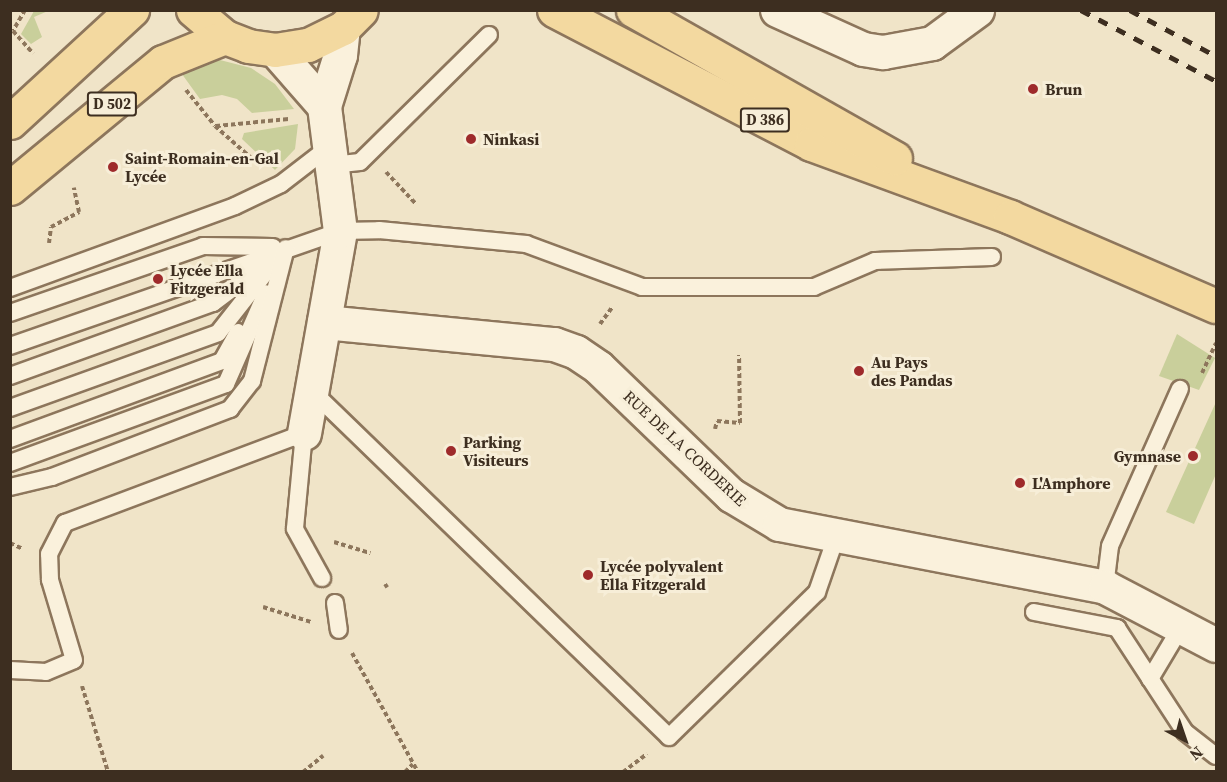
<!DOCTYPE html>
<meta charset="utf-8">
<style>
body{margin:0}
#map{position:relative;width:1227px;height:782px;overflow:hidden;background:#f0e4c8;font-family:"Source Serif 4",serif}
div>[style]{position:absolute}
[style*='--x']{left:calc(var(--x)*1px);top:calc(var(--y)*1px);width:calc(var(--w)*1px);rotate:calc(var(--a)*1deg)}
.green>*{inset:0;background:#c9cf9b}
.path>*{height:4px;margin-top:-2px;transform-origin:0;background:repeating-linear-gradient(90deg,#8d765c 0 4.5px,transparent 0 7.5px)}
.roads{filter:drop-shadow(2px 0 #8d765c) drop-shadow(-2px 0 #8d765c) drop-shadow(0 2px #8d765c) drop-shadow(0 -2px #8d765c)}
.lane>*{height:16px;margin:-8px;padding:0 8px;transform-origin:8px;border-radius:8px;background:#faf1dc}
.street>*{height:33px;margin:-16.5px;padding:0 16.5px;transform-origin:16.5px;border-radius:16.5px;background:#faf1dc}
.primary>*{height:33px;margin:-16.5px;padding:0 16.5px;transform-origin:16.5px;border-radius:16.5px;background:#f3d9a0}
.rail>*{height:4.5px;margin-top:-2.25px;transform-origin:0;background:repeating-linear-gradient(90deg,#3d2e20 0 10px,transparent 0 20px)}
.dots>*{width:16px;height:16px;translate:-50% -50%;box-sizing:border-box;border:3px solid #f7eed8;border-radius:50%}
span{translate:-50% -50%;white-space:nowrap;text-align:center;line-height:1.15;-webkit-text-stroke:6px #f7eed8;paint-order:stroke}
.shield-label span{padding:2px 4px;background:#f7eed8;border:2px solid;border-radius:4px;-webkit-text-stroke-width:0}
.shield-label{font-size:15px;color:#3d2e20;font-weight:700}
.poi-label{font-size:16px;color:#3d2e20;font-weight:700}
.left{translate:0 -50%;text-align:left}
.right{translate:-100% -50%;text-align:right}
.street-label{font-size:16px;color:#3d2e20}
.frame{position:absolute;inset:0;border:12px solid #3d2e20;pointer-events:none}
.north{position:absolute;left:1155px;top:710px;width:60px;height:60px;-webkit-text-stroke:4px #f7eed8;paint-order:stroke;rotate:140deg;font-size:16px;font-weight:700;line-height:24px;text-align:center;color:#3d2e20}
.north::after{content:'';display:block;margin:auto;width:21px;height:27px;background:#3d2e20;clip-path:polygon(50% 0,100% 100%,50% 72%,0 100%)}
</style>
<div id="map">
<div class="green">
<i style="clip-path:polygon(34px 11px,48px 11px,34px 17px,42px 37px,31px 44px,21px 34px)"></i>
<i style="clip-path:polygon(220px 60px,251px 68px,275px 84px,294px 109px,252px 113px,237px 99px,222px 95px,200px 99px,179px 70px)"></i>
<i style="clip-path:polygon(298px 124px,295px 149px,275px 170px,242px 139px,244px 133px)"></i>
<i style="clip-path:polygon(1177px 334px,1215px 358px,1199px 390px,1159px 376px)"></i>
<i style="clip-path:polygon(1216px 402px,1216px 474px,1194px 524px,1166px 512px)"></i>
</div>
<div class="path">
<i style="--x:25;--y:10;--w:24;--a:120"></i>
<i style="--x:13;--y:31;--w:30;--a:48"></i>
<i style="--x:186;--y:90;--w:46;--a:51.1"></i>
<i style="--x:215;--y:126;--w:57;--a:41.5"></i>
<i style="--x:216;--y:126;--w:73;--a:-5.5"></i>
<i style="--x:386;--y:172;--w:44;--a:46.8"></i>
<i style="--x:49;--y:243;--w:16;--a:-83"></i>
<i style="--x:51;--y:227;--w:32;--a:-28"></i>
<i style="--x:79;--y:212;--w:25;--a:-102"></i>
<i style="--x:600;--y:324;--w:22;--a:-54"></i>
<i style="--x:1202;--y:373;--w:33;--a:-65"></i>
<i style="--x:715;--y:429;--w:8;--a:-76"></i>
<i style="--x:717;--y:421;--w:23;--a:5"></i>
<i style="--x:740;--y:423;--w:68;--a:-90.8"></i>
<i style="--x:334;--y:542;--w:38;--a:17"></i>
<i style="--x:10;--y:543;--w:14;--a:25"></i>
<i style="--x:385;--y:584;--w:4;--a:56"></i>
<i style="--x:263;--y:607;--w:50;--a:17.4"></i>
<i style="--x:352;--y:653;--w:136;--a:61"></i>
<i style="--x:82;--y:686;--w:90;--a:73.2"></i>
<i style="--x:303;--y:772;--w:26;--a:-39"></i>
<i style="--x:405;--y:772;--w:11;--a:-45"></i>
<i style="--x:623;--y:772;--w:30;--a:-37"></i>
</div>
<div class="roads">
<div class="lane">
<i style="--x:332;--y:165;--w:28;--a:-6"></i>
<i style="--x:360;--y:162;--w:181;--a:-44.6"></i>
<i style="--x:10;--y:288;--w:239;--a:-20"></i>
<i style="--x:235;--y:206;--w:51;--a:-25.6"></i>
<i style="--x:281;--y:184;--w:61;--a:-37.6"></i>
<i style="--x:10;--y:313;--w:204;--a:-19.1"></i>
<i style="--x:203;--y:246;--w:70;--a:0.8"></i>
<i style="--x:10;--y:346;--w:349;--a:-19.2"></i>
<i style="--x:340;--y:231;--w:39;--a:-1"></i>
<i style="--x:379;--y:230;--w:148;--a:5.4"></i>
<i style="--x:526;--y:244;--w:124;--a:20.3"></i>
<i style="--x:642;--y:287;--w:172;--a:0"></i>
<i style="--x:814;--y:287;--w:66;--a:-23.1"></i>
<i style="--x:875;--y:261;--w:117;--a:-2"></i>
<i style="--x:10;--y:376;--w:216;--a:-19.8"></i>
<i style="--x:213;--y:303;--w:66;--a:-37"></i>
<i style="--x:312;--y:391;--w:497;--a:44.1"></i>
<i style="--x:669;--y:737;--w:207;--a:-44.4"></i>
<i style="--x:817;--y:592;--w:58;--a:-70.9"></i>
<i style="--x:10;--y:408;--w:221;--a:-19.8"></i>
<i style="--x:218;--y:333;--w:102;--a:-51.8"></i>
<i style="--x:10;--y:439;--w:226;--a:-20.2"></i>
<i style="--x:222;--y:361;--w:33;--a:-61"></i>
<i style="--x:10;--y:463;--w:230;--a:-20.1"></i>
<i style="--x:226;--y:384;--w:99;--a:-66.3"></i>
<i style="--x:10;--y:487;--w:43;--a:-13.4"></i>
<i style="--x:52;--y:477;--w:191;--a:-20.9"></i>
<i style="--x:230;--y:409;--w:36;--a:-52"></i>
<i style="--x:252;--y:381;--w:137;--a:-75.7"></i>
<i style="--x:1105;--y:587;--w:41;--a:-83"></i>
<i style="--x:1110;--y:546;--w:172;--a:-66"></i>
<i style="--x:335;--y:603;--w:27;--a:82"></i>
<i style="--x:1034;--y:612;--w:85;--a:10.9"></i>
<i style="--x:1117;--y:628;--w:124;--a:56.8"></i>
<i style="--x:1185;--y:732;--w:39;--a:38"></i>
<i style="--x:10;--y:670;--w:36;--a:3"></i>
<i style="--x:46;--y:672;--w:30;--a:-23"></i>
<i style="--x:74;--y:660;--w:84;--a:-106.7"></i>
<i style="--x:50;--y:580;--w:26;--a:-92"></i>
<i style="--x:49;--y:554;--w:35;--a:-63"></i>
<i style="--x:65;--y:523;--w:255;--a:-20.6"></i>
<i style="--x:304;--y:433;--w:96;--a:95.4"></i>
<i style="--x:295;--y:529;--w:56;--a:61.1"></i>
<i style="--x:1150;--y:679;--w:61;--a:-59.2"></i>
</div>
<div class="street">
<i style="--x:777;--y:10;--w:94;--a:24.4"></i>
<i style="--x:863;--y:49;--w:20;--a:9"></i>
<i style="--x:883;--y:52;--w:50;--a:-10.4"></i>
<i style="--x:932;--y:43;--w:56;--a:-36.3"></i>
<i style="--x:275;--y:50;--w:74;--a:48.8"></i>
<i style="--x:324;--y:322;--w:231;--a:5.5"></i>
<i style="--x:554;--y:344;--w:23;--a:20"></i>
<i style="--x:576;--y:352;--w:27;--a:34"></i>
<i style="--x:598;--y:367;--w:185;--a:43.9"></i>
<i style="--x:731;--y:495;--w:56;--a:31.1"></i>
<i style="--x:779;--y:524;--w:332;--a:10.9"></i>
<i style="--x:1105;--y:587;--w:125;--a:27.6"></i>
<i style="--x:304;--y:433;--w:205;--a:-79.9"></i>
<i style="--x:340;--y:231;--w:126;--a:-97.3"></i>
<i style="--x:324;--y:106;--w:53;--a:-72.6"></i>
<i style="--x:340;--y:55;--w:27;--a:-84"></i>
</div>
<div class="primary">
<i style="--x:193;--y:10;--w:42;--a:40.2"></i>
<i style="--x:225;--y:37;--w:25;--a:21"></i>
<i style="--x:248;--y:46;--w:27;--a:8"></i>
<i style="--x:275;--y:50;--w:33;--a:-9"></i>
<i style="--x:308;--y:45;--w:39;--a:-26"></i>
<i style="--x:343;--y:28;--w:25;--a:-45"></i>
<i style="--x:554;--y:10;--w:290;--a:27.5"></i>
<i style="--x:811;--y:144;--w:212;--a:20.1"></i>
<i style="--x:1010;--y:217;--w:224;--a:23.4"></i>
<i style="--x:633;--y:10;--w:301;--a:29.5"></i>
<i style="--x:10;--y:122;--w:166;--a:-42.6"></i>
<i style="--x:10;--y:188;--w:198;--a:-39.5"></i>
<i style="--x:163;--y:62;--w:67;--a:-22"></i>
</div>
</div>
<div class="rail">
<i style="--x:1081;--y:10;--w:153;--a:27.7"></i>
<i style="--x:1130;--y:10;--w:98;--a:28.1"></i>
</div>
<div class="dots">
<i style="left:1033px;top:89px;background:#9e2a2b"></i>
<i style="left:471px;top:139px;background:#9e2a2b"></i>
<i style="left:113px;top:167px;background:#9e2a2b"></i>
<i style="left:158px;top:279px;background:#9e2a2b"></i>
<i style="left:859px;top:371px;background:#9e2a2b"></i>
<i style="left:451px;top:451px;background:#9e2a2b"></i>
<i style="left:1193px;top:456px;background:#9e2a2b"></i>
<i style="left:1020px;top:483px;background:#9e2a2b"></i>
<i style="left:588px;top:575px;background:#9e2a2b"></i>
</div>
<div class="shield-label">
<span style="left:112px;top:104px">D 502</span>
<span style="left:765px;top:120px">D 386</span>
</div>
<div class="poi-label">
<span class="left" style="left:1045px;top:89px">Brun</span>
<span class="left" style="left:483px;top:139px">Ninkasi</span>
<span class="left" style="left:125px;top:167px">Saint-Romain-en-Gal<br>Lycée</span>
<span class="left" style="left:170px;top:279px">Lycée Ella<br>Fitzgerald</span>
<span class="left" style="left:871px;top:371px">Au Pays<br>des Pandas</span>
<span class="left" style="left:463px;top:451px">Parking<br>Visiteurs</span>
<span class="right" style="left:1181px;top:456px">Gymnase</span>
<span class="left" style="left:1032px;top:483px">L'Amphore</span>
<span class="left" style="left:600px;top:575px">Lycée polyvalent<br>Ella Fitzgerald</span>
</div>
<div class="street-label">
<span style="left:685px;top:448px;rotate:43deg">RUE DE LA CORDERIE</span>
</div>
<div class="frame"></div>
<div class="north">N</div>
</div>
